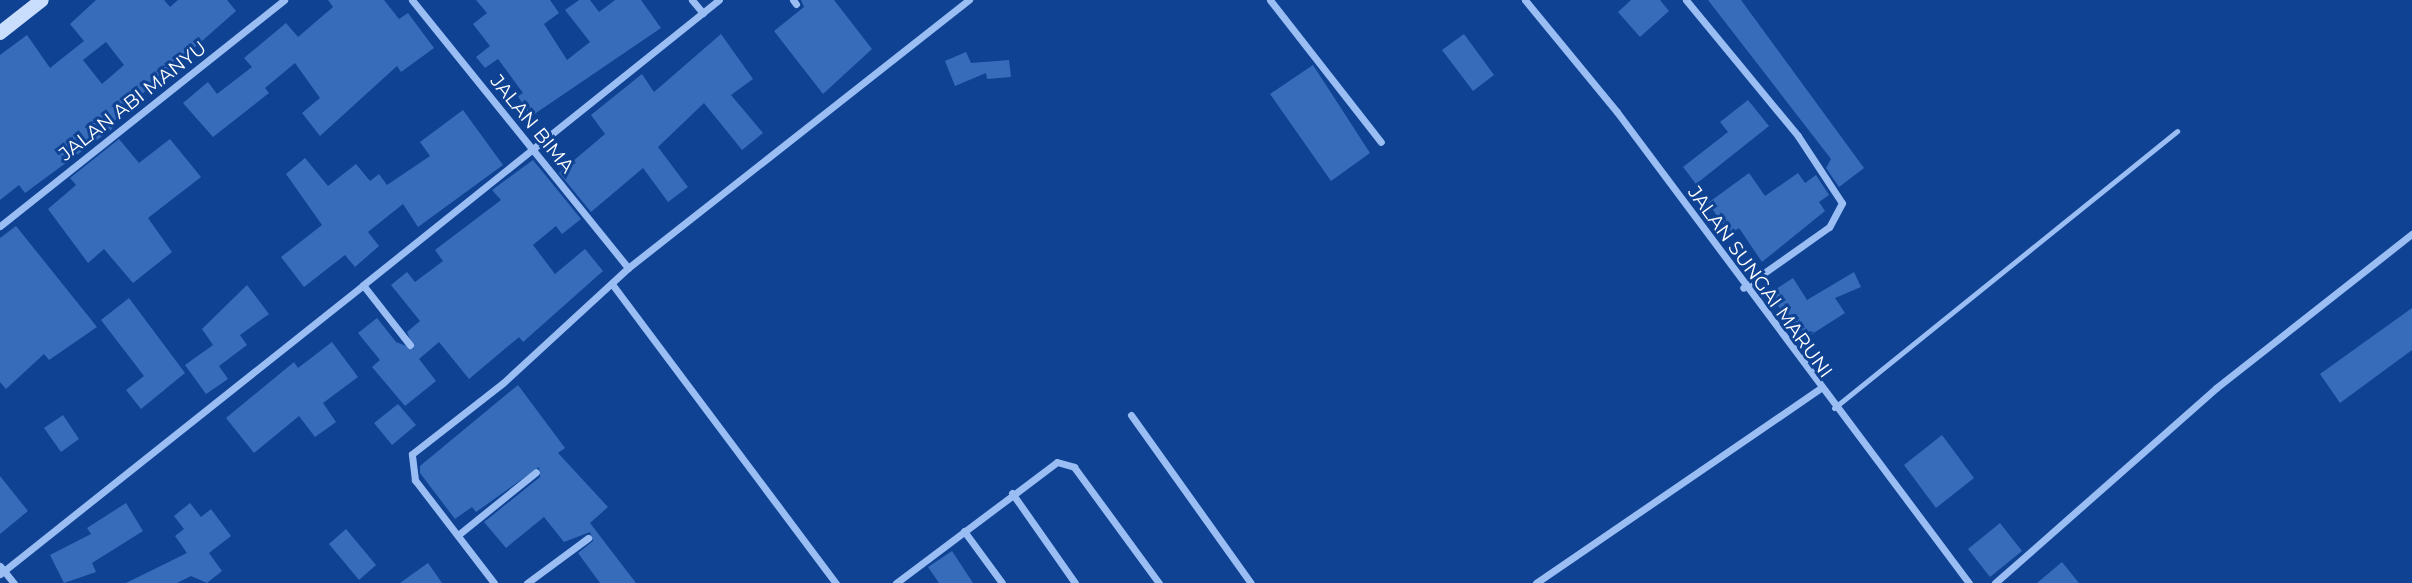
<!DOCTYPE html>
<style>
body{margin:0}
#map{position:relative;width:2412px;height:583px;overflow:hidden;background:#0f4292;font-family:Montserrat,sans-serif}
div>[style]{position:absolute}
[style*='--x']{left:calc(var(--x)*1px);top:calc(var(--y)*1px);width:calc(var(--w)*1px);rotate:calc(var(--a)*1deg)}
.building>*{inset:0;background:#376cbb}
.lane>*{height:5px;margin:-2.5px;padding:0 2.5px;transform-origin:2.5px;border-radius:2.5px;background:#9abef4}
.street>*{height:7px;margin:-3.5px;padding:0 3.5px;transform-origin:3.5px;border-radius:3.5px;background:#9abef4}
.secondary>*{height:14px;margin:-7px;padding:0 7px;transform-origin:7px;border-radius:7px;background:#c9ddfd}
span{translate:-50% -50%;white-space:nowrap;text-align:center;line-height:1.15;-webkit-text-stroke:6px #0f4292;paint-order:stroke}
.street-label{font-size:19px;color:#fff}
</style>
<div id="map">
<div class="building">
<i style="clip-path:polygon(evenodd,96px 0,164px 0,170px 7px,178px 0,227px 0,236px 11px,117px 116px,112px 129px,25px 193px,19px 185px,0 200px,0 55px,27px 35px,50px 68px,84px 41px,70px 24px,96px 0,106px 42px,124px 65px,102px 84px,83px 60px,106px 42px)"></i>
<i style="clip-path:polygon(328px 0,384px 0,399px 19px,408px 13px,434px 48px,401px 72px,397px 66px,320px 136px,302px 113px,320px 98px,295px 63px,265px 88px,269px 93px,213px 137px,183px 103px,208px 82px,217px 94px,252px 67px,244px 58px,286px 23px,298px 37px,333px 7px)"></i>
<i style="clip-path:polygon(476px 0,550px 0,559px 13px,544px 24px,567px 60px,590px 42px,565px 10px,579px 0,590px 0,599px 12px,615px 0,641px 0,661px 28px,530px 117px,518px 96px,523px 93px,498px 59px,485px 68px,476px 57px,490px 46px,473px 24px,487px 13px)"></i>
<i style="clip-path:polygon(801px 0,834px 0,872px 49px,823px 94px,774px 31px,804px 7px)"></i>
<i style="clip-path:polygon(1631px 0,1660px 0,1669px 11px,1640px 37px,1618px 12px)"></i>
<i style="clip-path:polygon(1708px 0,1741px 0,1864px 168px,1839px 187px,1826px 168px,1831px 159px)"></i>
<i style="clip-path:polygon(721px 34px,753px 79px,731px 95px,763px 133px,742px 150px,704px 103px,658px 147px,688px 187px,668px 202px,643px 168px,591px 212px,559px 173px,605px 134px,591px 115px,642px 74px,654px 92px)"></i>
<i style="clip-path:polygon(1464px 34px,1494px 75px,1473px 91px,1442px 50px)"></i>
<i style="clip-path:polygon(966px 52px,971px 63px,1009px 60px,1011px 77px,987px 79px,986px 73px,955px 86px,945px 61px)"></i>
<i style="clip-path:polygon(1313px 65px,1370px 153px,1331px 181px,1270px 94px)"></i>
<i style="clip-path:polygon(1748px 100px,1769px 126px,1696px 184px,1683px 167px,1728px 132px,1720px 122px)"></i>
<i style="clip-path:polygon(463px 110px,503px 165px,418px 227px,403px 204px,368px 232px,379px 246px,355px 267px,345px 255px,304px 287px,281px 257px,322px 225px,286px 174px,305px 158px,328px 186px,356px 164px,370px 181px,379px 174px,387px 185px,430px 156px,420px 142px)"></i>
<i style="clip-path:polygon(119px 139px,139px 163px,170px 139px,201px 177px,148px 218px,172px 252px,133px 283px,104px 249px,88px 263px,48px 209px,76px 185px,70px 178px)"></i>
<i style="clip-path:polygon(533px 160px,581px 219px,562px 234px,556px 226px,533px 245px,555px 274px,585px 249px,603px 271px,523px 342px,519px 337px,469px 379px,439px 342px,419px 359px,436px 381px,405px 406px,372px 367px,380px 360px,358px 333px,377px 318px,396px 342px,414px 349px,407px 332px,420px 321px,391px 285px,407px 272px,415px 282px,443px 261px,435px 250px,501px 200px,492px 190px)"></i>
<i style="clip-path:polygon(1749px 173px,1765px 196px,1798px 173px,1805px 183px,1816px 175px,1829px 195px,1819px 202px,1825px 211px,1762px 262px,1739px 228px,1730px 234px,1708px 203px)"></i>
<i style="clip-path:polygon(16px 226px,97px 327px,49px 360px,44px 354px,6px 389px,0 382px,0 238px)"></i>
<i style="clip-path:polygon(1854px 272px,1861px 287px,1835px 298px,1845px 313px,1801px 341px,1770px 293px,1793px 278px,1807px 300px)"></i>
<i style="clip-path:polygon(247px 285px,269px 314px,240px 335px,247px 345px,219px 366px,228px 379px,206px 394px,185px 365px,213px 345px,202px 329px)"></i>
<i style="clip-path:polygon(129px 298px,185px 373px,141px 409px,126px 390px,144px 376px,101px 320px)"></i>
<i style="clip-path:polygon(2412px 308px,2412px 350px,2340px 403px,2320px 374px)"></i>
<i style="clip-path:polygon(332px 342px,358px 377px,323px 403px,336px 422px,315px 437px,299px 416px,254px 453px,226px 418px,294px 362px,298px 368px)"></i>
<i style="clip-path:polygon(518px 385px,565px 448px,558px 453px,608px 507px,590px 523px,636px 583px,600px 583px,578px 553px,593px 541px,590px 532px,564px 542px,544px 517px,506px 548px,484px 522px,540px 477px,539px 467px,476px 512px,472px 507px,455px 519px,420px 473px,420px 466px)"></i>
<i style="clip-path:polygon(398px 404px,416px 425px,392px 445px,374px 423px)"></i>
<i style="clip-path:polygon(63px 415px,79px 439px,61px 452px,44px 428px)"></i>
<i style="clip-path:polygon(1942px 435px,1974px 478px,1936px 508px,1904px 465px)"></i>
<i style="clip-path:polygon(0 476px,28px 511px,0 534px)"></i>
<i style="clip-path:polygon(126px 503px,143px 531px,92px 563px,96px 572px,64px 583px,50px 555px,91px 534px,87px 528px)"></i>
<i style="clip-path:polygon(190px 503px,201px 517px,211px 509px,231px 536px,209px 553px,222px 571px,207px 583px,191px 576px,177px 583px,126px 583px,187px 553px,175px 536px,184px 529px,174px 516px)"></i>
<i style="clip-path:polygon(2000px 523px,2022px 551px,1990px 577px,1968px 549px)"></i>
<i style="clip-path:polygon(346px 529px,376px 565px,359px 580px,329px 544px)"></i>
<i style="clip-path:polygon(952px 551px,973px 583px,939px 583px,928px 567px)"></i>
<i style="clip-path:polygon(2062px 562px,2079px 583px,2037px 583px)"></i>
<i style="clip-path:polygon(428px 563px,442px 583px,400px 583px)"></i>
</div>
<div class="lane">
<i style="--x:1834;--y:408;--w:441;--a:-38.9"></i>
</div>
<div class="street">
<i style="--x:412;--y:0;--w:344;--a:51.1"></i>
<i style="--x:692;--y:0;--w:17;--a:50"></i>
<i style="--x:793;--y:0;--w:5;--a:53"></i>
<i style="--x:1270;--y:0;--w:180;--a:52"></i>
<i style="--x:1525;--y:0;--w:145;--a:50.6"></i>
<i style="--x:1617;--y:112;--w:588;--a:53.23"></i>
<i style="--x:1686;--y:0;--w:176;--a:50.5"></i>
<i style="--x:1798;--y:136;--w:80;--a:56.7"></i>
<i style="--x:1842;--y:203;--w:27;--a:118"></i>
<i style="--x:1829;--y:227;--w:105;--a:144.7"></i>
<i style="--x:0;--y:226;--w:363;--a:-38.5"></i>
<i style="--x:612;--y:284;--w:374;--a:53.2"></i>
<i style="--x:410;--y:345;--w:76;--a:-128.1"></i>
<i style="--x:363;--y:285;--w:456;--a:-38.7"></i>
<i style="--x:1131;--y:415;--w:206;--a:54.5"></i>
<i style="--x:1012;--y:493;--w:110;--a:55"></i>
<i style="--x:964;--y:531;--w:64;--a:53.8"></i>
<i style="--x:458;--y:535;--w:100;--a:-38.9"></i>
<i style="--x:0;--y:566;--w:22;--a:51"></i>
<i style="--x:0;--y:574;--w:464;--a:-38.5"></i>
<i style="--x:494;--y:583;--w:130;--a:-127.5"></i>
<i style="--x:415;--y:480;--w:26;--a:-97"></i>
<i style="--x:412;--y:454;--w:115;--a:-38"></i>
<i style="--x:503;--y:383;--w:170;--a:-42.6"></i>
<i style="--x:628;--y:268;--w:434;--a:-38.2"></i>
<i style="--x:527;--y:583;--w:76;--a:-36.4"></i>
<i style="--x:896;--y:583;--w:201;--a:-36.9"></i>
<i style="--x:1057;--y:462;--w:18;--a:16"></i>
<i style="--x:1074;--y:467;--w:144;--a:53.8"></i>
<i style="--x:1536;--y:583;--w:343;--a:-34.4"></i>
<i style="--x:1995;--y:583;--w:295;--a:-41.4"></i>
<i style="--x:2216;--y:388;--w:249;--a:-38.2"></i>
</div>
<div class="secondary">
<i style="--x:0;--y:33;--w:53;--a:-38.2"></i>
</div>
<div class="street-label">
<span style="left:133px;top:101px;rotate:-38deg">JALAN ABI MANYU</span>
<span style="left:532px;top:124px;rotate:51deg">JALAN BIMA</span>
<span style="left:1760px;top:282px;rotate:54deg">JALAN SUNGAI MARUNI</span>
</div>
</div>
